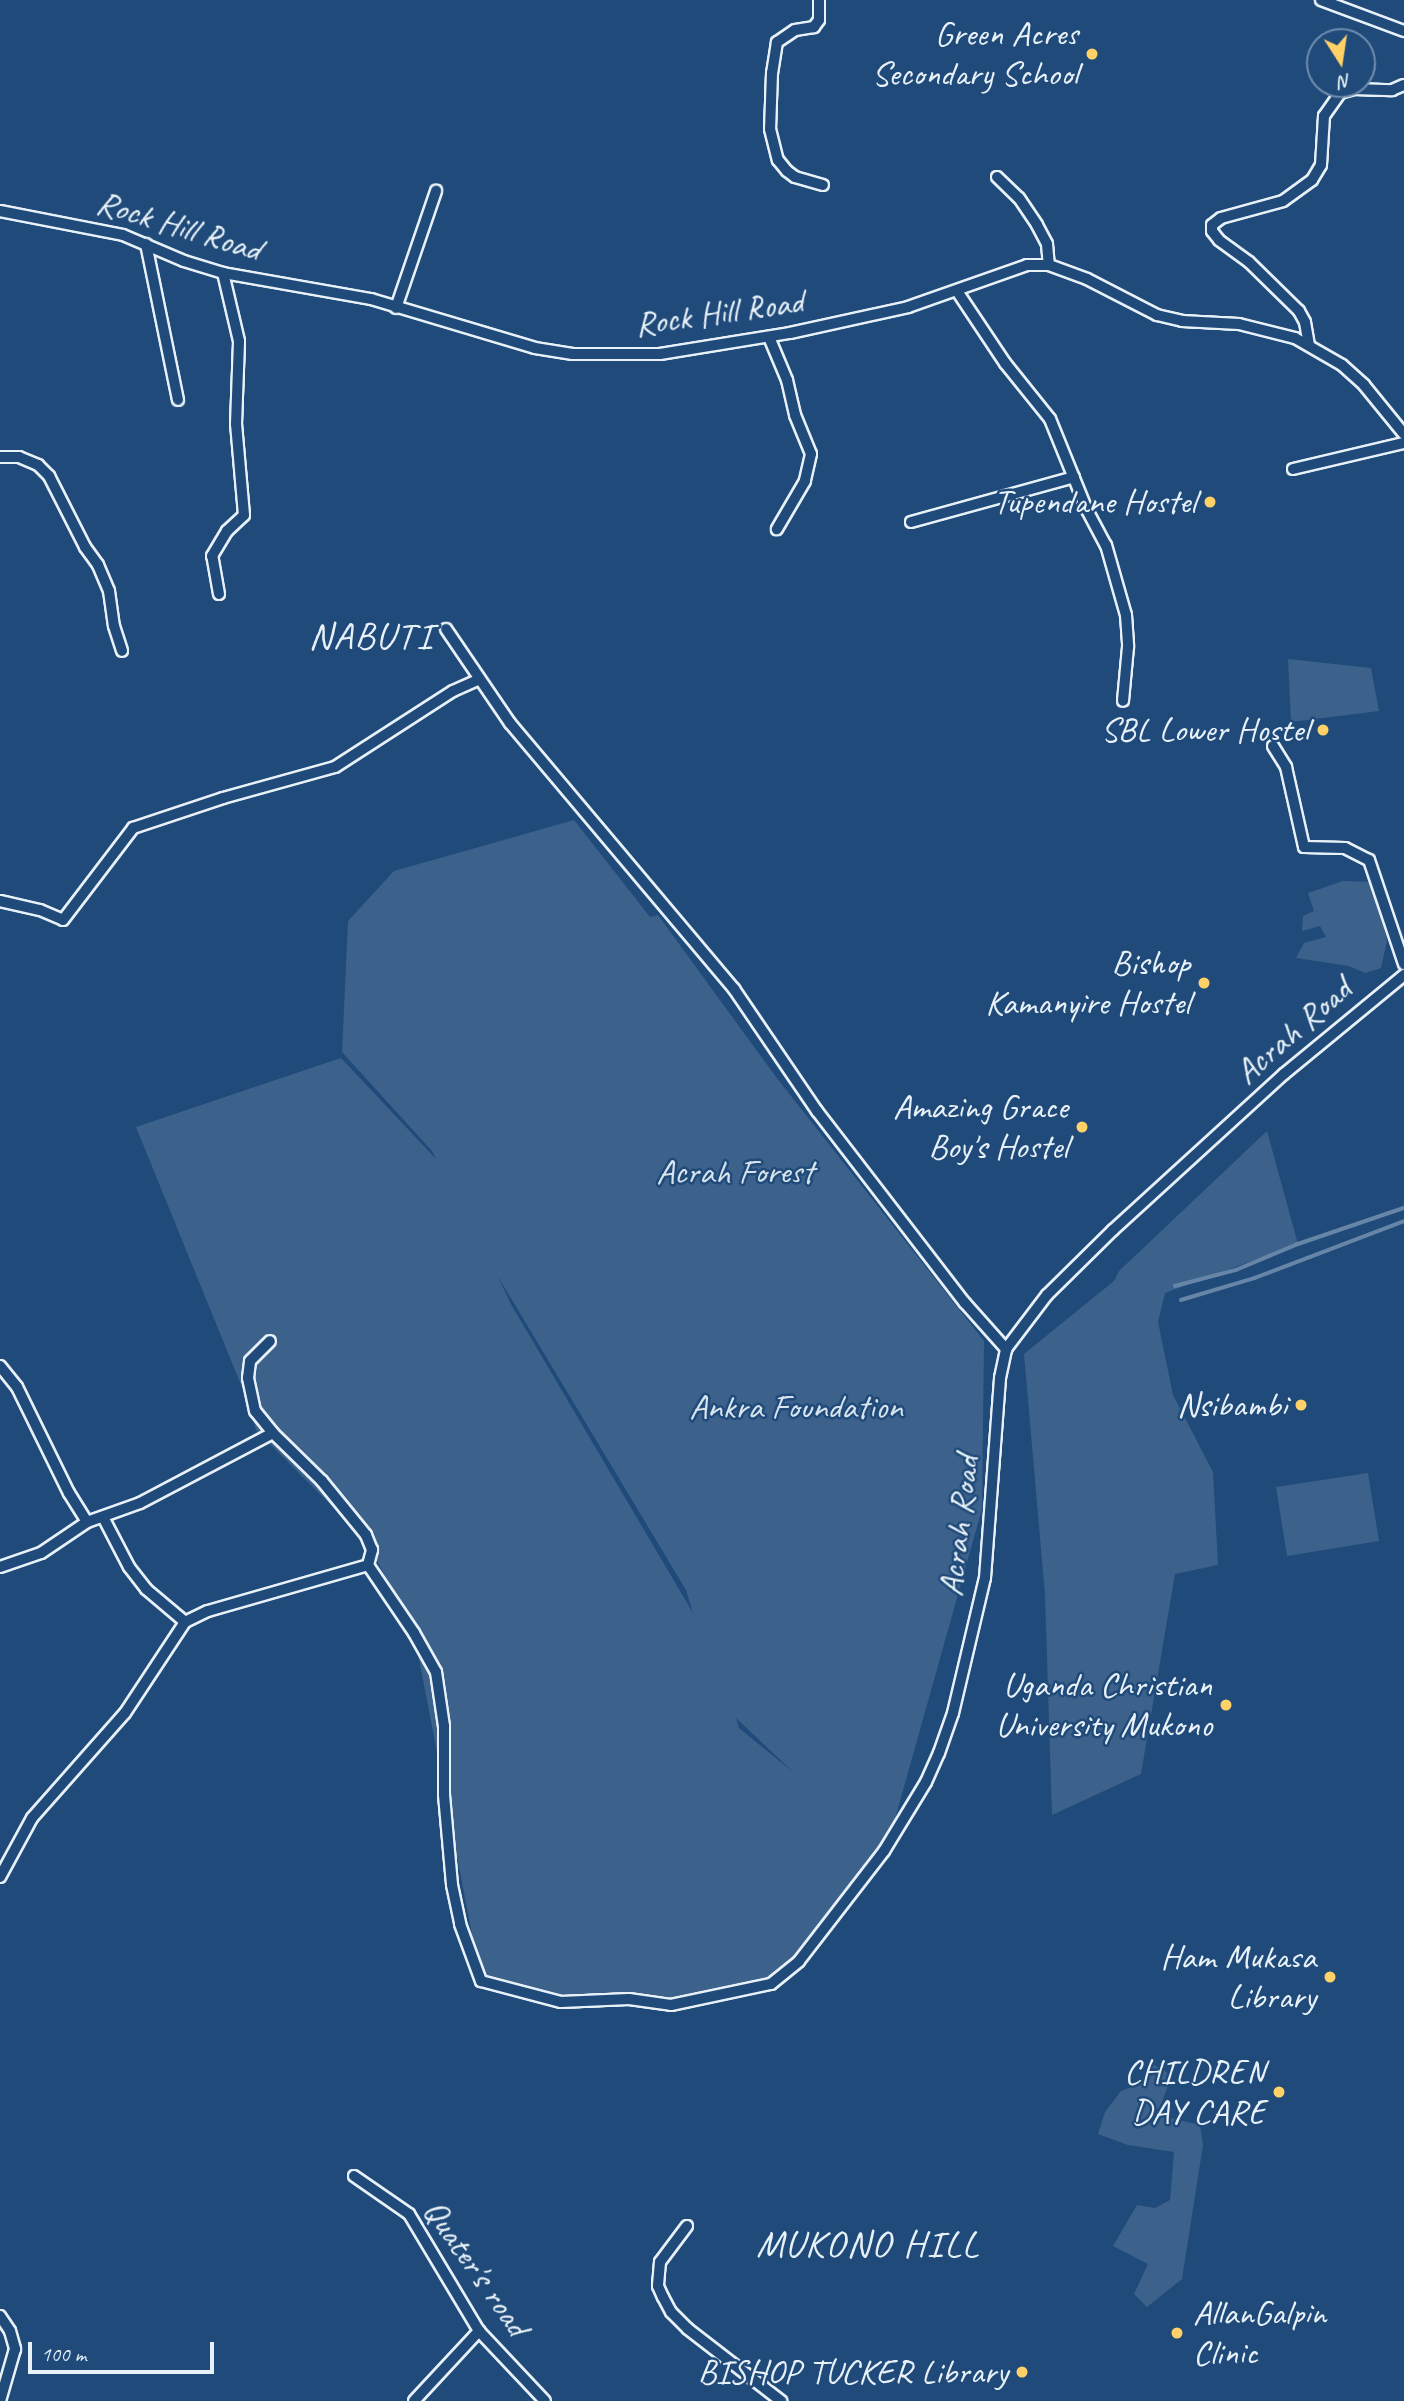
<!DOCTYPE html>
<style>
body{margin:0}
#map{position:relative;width:1404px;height:2401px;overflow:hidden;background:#1f4a7a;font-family:Caveat,sans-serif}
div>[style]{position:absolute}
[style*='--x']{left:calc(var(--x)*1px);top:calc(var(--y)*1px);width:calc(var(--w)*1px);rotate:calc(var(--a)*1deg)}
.green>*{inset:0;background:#3c628c}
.stream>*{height:3.5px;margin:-1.75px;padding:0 1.75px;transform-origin:1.75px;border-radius:1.75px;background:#6685a7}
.roads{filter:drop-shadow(2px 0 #e8f1f8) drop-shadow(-2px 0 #e8f1f8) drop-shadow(0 2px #e8f1f8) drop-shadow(0 -2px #e8f1f8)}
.street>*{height:10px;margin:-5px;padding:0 5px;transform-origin:5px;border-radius:5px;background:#1f4a7a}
.dots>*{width:19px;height:19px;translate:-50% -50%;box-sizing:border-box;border:4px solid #1f4a7a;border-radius:50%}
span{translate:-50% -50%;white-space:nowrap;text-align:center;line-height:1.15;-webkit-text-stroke:5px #1f4a7a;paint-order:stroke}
.poi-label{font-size:35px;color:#e8f1f8}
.right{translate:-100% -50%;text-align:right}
.left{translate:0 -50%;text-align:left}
.street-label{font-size:35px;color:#e8f1f8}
.park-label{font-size:35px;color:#d7e3ed}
.quarter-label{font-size:38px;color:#e8f1f8;letter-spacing:2px}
.north{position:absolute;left:1306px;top:28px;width:70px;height:70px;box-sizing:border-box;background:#1f4a7a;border:2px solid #6f8dac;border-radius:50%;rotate:168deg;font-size:19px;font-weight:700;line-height:28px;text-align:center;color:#e8f1f8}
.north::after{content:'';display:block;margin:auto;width:24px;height:32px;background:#ffd166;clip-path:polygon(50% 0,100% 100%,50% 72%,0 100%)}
.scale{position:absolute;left:28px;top:2342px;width:186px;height:32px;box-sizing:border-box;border:4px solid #e8f1f8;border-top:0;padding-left:9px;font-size:21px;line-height:24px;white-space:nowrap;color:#e8f1f8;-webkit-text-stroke:5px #1f4a7a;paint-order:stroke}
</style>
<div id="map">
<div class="green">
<i style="clip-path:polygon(1288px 659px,1371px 668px,1379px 711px,1291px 722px)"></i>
<i style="clip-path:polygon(evenodd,574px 820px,650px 917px,658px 915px,776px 1077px,984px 1341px,982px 1509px,884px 1858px,881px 1855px,771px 1984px,671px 2005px,560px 2003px,481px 1981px,414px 1633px,367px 1541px,256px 1430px,250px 1407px,136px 1127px,341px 1058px,436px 1159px,432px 1151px,342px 1052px,348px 921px,394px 871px,574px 820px,497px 1275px,686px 1590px,693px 1613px,512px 1306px,497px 1275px,574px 820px,736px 1718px,794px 1773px,739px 1728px,736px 1718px)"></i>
<i style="clip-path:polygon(1343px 881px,1374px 882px,1387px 941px,1381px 968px,1365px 973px,1349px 966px,1296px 958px,1304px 943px,1326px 937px,1320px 926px,1302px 931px,1303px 916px,1314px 911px,1308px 893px)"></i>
<i style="clip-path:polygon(1267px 1131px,1298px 1244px,1165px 1293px,1158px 1322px,1173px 1395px,1213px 1472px,1218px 1565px,1175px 1574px,1141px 1774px,1052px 1815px,1045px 1595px,1024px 1354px,1114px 1281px,1119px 1271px)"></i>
<i style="clip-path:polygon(1368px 1473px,1379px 1541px,1287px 1556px,1276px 1487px)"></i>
<i style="clip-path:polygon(1152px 2064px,1172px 2075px,1157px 2115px,1200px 2125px,1203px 2145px,1182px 2279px,1147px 2307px,1134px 2294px,1148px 2264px,1113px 2246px,1137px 2205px,1155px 2208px,1170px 2200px,1174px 2152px,1128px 2145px,1098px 2134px,1105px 2112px,1121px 2091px,1141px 2083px)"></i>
</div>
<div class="stream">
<i style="--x:1175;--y:1286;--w:63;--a:-14.7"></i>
<i style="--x:1236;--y:1270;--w:67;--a:-22.8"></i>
<i style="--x:1298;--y:1244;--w:112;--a:-18.8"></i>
<i style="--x:1181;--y:1300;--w:77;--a:-16.6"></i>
<i style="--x:1255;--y:1278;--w:160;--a:-20.9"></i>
</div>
<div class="roads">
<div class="street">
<i style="--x:819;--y:0;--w:20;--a:90"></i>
<i style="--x:819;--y:20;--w:9;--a:126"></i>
<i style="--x:814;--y:27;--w:19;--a:171"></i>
<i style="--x:795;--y:30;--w:22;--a:146"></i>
<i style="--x:777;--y:42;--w:31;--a:99"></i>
<i style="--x:772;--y:73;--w:56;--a:92"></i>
<i style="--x:770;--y:129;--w:32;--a:76"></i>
<i style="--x:778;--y:160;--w:14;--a:51"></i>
<i style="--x:787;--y:171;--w:10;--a:37"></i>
<i style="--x:795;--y:177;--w:29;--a:16"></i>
<i style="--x:1321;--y:0;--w:89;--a:20.5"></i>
<i style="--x:997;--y:177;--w:30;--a:44"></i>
<i style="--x:1019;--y:198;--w:32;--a:56"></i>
<i style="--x:1037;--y:225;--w:21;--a:62"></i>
<i style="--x:1047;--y:244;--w:21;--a:85"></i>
<i style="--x:0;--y:211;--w:125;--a:11"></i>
<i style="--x:123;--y:235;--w:66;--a:23.1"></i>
<i style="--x:184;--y:261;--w:41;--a:17.1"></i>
<i style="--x:223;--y:273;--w:150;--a:10"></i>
<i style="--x:371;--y:299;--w:171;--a:16.6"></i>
<i style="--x:535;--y:348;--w:38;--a:9"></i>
<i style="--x:573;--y:354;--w:87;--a:0"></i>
<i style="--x:660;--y:354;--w:132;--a:-9.2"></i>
<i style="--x:790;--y:333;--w:121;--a:-12.4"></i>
<i style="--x:908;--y:307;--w:126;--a:-19.4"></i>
<i style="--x:1027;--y:265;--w:22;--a:0"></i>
<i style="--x:1049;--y:265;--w:40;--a:20.2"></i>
<i style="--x:1087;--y:279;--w:79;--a:27.2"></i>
<i style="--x:1157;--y:315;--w:26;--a:13"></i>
<i style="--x:1182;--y:321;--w:57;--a:3"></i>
<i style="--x:1239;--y:324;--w:58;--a:14"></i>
<i style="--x:1295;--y:338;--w:54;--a:29.9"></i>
<i style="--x:1342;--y:365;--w:30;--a:42"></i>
<i style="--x:1364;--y:385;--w:63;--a:50.8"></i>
<i style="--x:146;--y:244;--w:159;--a:78.4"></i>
<i style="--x:957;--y:291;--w:87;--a:56.3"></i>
<i style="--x:1005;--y:363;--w:72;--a:51.2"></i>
<i style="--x:1050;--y:419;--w:98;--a:67.9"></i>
<i style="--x:1087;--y:510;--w:40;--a:62"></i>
<i style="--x:1106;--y:545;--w:73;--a:74.1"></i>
<i style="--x:1126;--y:615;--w:32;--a:86"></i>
<i style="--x:1128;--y:647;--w:54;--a:95.3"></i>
<i style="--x:396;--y:308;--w:124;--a:-71.1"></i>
<i style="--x:769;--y:337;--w:47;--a:67.3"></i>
<i style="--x:787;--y:380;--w:36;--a:77"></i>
<i style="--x:795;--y:415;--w:42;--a:67.7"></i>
<i style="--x:811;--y:454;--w:28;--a:103"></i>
<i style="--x:805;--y:481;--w:56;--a:120.3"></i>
<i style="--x:1309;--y:345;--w:23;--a:-100"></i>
<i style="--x:1305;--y:322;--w:13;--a:-119"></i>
<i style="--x:1299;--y:311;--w:70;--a:-135.6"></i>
<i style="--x:1249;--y:262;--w:37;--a:-144"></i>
<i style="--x:1219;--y:240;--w:11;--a:-128"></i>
<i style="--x:1212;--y:231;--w:6;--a:-90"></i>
<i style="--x:1212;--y:225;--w:11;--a:-38"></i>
<i style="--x:1221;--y:218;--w:64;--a:-15.3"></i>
<i style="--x:1283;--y:201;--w:36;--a:-36"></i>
<i style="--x:1312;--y:180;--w:17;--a:-59"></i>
<i style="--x:1321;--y:165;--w:49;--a:-86.5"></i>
<i style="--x:1324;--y:116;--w:28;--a:-55"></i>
<i style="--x:1340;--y:93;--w:15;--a:-16"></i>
<i style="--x:1354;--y:89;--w:38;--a:2"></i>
<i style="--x:1392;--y:90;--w:13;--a:-23"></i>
<i style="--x:0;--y:457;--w:19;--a:0"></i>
<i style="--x:19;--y:457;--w:21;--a:23"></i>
<i style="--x:38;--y:465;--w:16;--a:45"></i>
<i style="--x:49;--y:476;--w:80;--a:63.1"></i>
<i style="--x:85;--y:547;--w:22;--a:54"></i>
<i style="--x:98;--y:565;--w:28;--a:67"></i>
<i style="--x:109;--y:591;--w:35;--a:82"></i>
<i style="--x:114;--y:626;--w:26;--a:72"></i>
<i style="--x:1293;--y:469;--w:114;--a:-13.2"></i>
<i style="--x:911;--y:522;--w:169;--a:-15.4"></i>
<i style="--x:219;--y:594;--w:39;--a:-100"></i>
<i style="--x:212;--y:556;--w:29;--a:-59"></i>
<i style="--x:227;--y:531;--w:23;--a:-43"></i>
<i style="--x:244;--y:515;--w:91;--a:-95"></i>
<i style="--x:236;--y:424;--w:83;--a:-87.9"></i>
<i style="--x:239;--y:341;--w:70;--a:-103.2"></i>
<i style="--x:446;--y:629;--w:114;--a:55.8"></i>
<i style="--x:510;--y:723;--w:348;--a:49.9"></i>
<i style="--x:734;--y:989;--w:148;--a:55.8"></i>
<i style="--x:817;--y:1111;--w:242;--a:52.4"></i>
<i style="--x:965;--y:1303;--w:62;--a:48.3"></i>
<i style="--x:1273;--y:746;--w:25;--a:58"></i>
<i style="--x:1286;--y:767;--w:82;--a:77.3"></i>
<i style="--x:1304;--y:847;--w:41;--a:1.4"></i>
<i style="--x:1345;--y:848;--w:27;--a:27"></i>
<i style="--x:1369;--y:860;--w:110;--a:71.4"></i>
<i style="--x:0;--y:901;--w:41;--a:12.7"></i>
<i style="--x:40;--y:910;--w:25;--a:23"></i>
<i style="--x:63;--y:920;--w:116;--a:-52.7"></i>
<i style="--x:133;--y:828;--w:95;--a:-18.4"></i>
<i style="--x:223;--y:798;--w:116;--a:-15.5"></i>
<i style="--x:335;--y:767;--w:140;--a:-32.8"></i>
<i style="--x:453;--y:691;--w:27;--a:-24"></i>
<i style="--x:0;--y:1366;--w:27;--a:51"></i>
<i style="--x:17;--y:1387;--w:118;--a:63.9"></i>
<i style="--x:69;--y:1493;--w:34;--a:58"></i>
<i style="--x:103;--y:1517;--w:56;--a:62.5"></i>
<i style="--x:129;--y:1567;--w:28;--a:52"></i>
<i style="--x:146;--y:1589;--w:51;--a:40.2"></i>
<i style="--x:368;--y:1565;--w:82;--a:55.9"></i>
<i style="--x:414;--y:1633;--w:45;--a:60.6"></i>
<i style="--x:436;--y:1672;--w:55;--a:81.6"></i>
<i style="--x:444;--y:1726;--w:69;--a:90"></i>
<i style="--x:444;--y:1795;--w:90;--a:84.9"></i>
<i style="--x:452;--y:1885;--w:40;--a:78"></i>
<i style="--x:460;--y:1924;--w:61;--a:69.8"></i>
<i style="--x:481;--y:1981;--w:83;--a:14.7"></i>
<i style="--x:561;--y:2002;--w:68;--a:-2.5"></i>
<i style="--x:629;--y:1999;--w:42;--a:8.1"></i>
<i style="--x:671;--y:2005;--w:102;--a:-11.9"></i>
<i style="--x:771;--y:1984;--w:36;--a:-39"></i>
<i style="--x:799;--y:1961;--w:139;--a:-52.3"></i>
<i style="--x:884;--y:1851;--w:81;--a:-58.7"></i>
<i style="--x:926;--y:1782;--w:32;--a:-66"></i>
<i style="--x:939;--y:1753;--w:42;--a:-70.7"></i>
<i style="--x:953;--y:1713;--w:139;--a:-76.7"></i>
<i style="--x:985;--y:1578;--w:201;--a:-85.7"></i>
<i style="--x:1000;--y:1378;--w:30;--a:-78"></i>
<i style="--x:1006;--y:1349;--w:68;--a:-52.8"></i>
<i style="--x:1047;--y:1295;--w:93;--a:-44.6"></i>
<i style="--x:1113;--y:1230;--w:231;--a:-42.4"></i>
<i style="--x:1284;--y:1074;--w:156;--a:-39.5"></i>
<i style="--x:0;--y:1567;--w:43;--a:-18.9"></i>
<i style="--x:41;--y:1553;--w:55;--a:-34"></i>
<i style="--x:87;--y:1522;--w:56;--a:-19.7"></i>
<i style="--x:140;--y:1503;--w:150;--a:-27.8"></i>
<i style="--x:0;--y:1877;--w:67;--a:-61.5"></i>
<i style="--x:32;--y:1818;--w:140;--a:-48.5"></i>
<i style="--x:125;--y:1713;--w:109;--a:-56.6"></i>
<i style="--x:185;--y:1622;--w:25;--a:-26"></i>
<i style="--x:208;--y:1611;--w:166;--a:-16"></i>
<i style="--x:368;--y:1565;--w:16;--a:-75"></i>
<i style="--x:372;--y:1550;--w:16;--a:-112"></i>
<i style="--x:366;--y:1535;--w:70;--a:-129.2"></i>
<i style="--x:322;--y:1481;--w:69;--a:-135.6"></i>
<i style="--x:273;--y:1433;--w:28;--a:-129"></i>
<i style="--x:255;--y:1411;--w:34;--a:-102"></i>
<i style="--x:248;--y:1378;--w:17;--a:-83"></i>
<i style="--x:250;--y:1361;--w:28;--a:-45"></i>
<i style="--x:354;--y:2176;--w:67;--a:34.6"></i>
<i style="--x:409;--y:2214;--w:136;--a:59.1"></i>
<i style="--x:479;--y:2331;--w:96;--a:46.7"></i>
<i style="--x:687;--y:2226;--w:45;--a:126.9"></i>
<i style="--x:660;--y:2262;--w:24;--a:95"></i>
<i style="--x:658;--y:2286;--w:12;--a:66"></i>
<i style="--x:663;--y:2297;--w:17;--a:62"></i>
<i style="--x:671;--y:2312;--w:24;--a:45"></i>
<i style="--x:688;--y:2329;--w:118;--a:37.7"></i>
<i style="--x:0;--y:2316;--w:18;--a:56"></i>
<i style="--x:10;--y:2331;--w:19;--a:74"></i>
<i style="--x:15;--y:2349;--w:54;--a:106.1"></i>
<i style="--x:414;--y:2401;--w:96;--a:-47.1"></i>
</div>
</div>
<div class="dots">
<i style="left:1092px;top:54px;background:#ffd166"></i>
<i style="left:1210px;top:502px;background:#ffd166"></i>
<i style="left:1323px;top:730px;background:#ffd166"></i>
<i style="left:1204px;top:983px;background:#ffd166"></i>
<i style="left:1082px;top:1127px;background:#ffd166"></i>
<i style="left:1301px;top:1405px;background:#ffd166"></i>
<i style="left:1226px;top:1705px;background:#ffd166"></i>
<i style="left:1330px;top:1977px;background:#ffd166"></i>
<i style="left:1279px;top:2092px;background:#ffd166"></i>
<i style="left:1177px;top:2333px;background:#ffd166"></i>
<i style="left:1022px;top:2372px;background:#ffd166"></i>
</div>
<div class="poi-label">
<span class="right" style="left:1078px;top:54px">Green Acres<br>Secondary School</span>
<span class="right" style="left:1196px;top:502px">Tupendane Hostel</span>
<span class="right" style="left:1309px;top:730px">SBL Lower Hostel</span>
<span class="right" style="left:1190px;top:983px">Bishop<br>Kamanyire Hostel</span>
<span class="right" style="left:1068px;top:1127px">Amazing Grace<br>Boy's Hostel</span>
<span class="right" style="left:1287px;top:1405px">Nsibambi</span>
<span class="right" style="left:1212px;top:1705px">Uganda Christian<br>University Mukono</span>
<span class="right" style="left:1316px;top:1977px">Ham Mukasa<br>Library</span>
<span class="right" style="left:1265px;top:2092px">CHILDREN<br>DAY CARE</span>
<span class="left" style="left:1193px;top:2333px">AllanGalpin<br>Clinic</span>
<span class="right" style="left:1008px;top:2372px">BISHOP TUCKER Library</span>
</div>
<div class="street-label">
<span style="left:179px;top:226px;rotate:17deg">Rock Hill Road</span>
<span style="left:719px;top:313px;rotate:-8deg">Rock Hill Road</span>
<span style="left:1293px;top:1031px;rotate:-41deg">Acrah Road</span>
<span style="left:959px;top:1526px;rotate:-83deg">Acrah Road</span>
<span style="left:476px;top:2268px;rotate:55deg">Quater's road</span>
</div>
<div class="park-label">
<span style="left:735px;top:1172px">Acrah Forest</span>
<span style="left:796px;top:1407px">Ankra Foundation</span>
</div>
<div class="quarter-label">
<span style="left:371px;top:636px">NABUTI</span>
<span style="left:868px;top:2244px">MUKONO HILL</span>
</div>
<div class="north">N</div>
<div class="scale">100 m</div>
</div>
